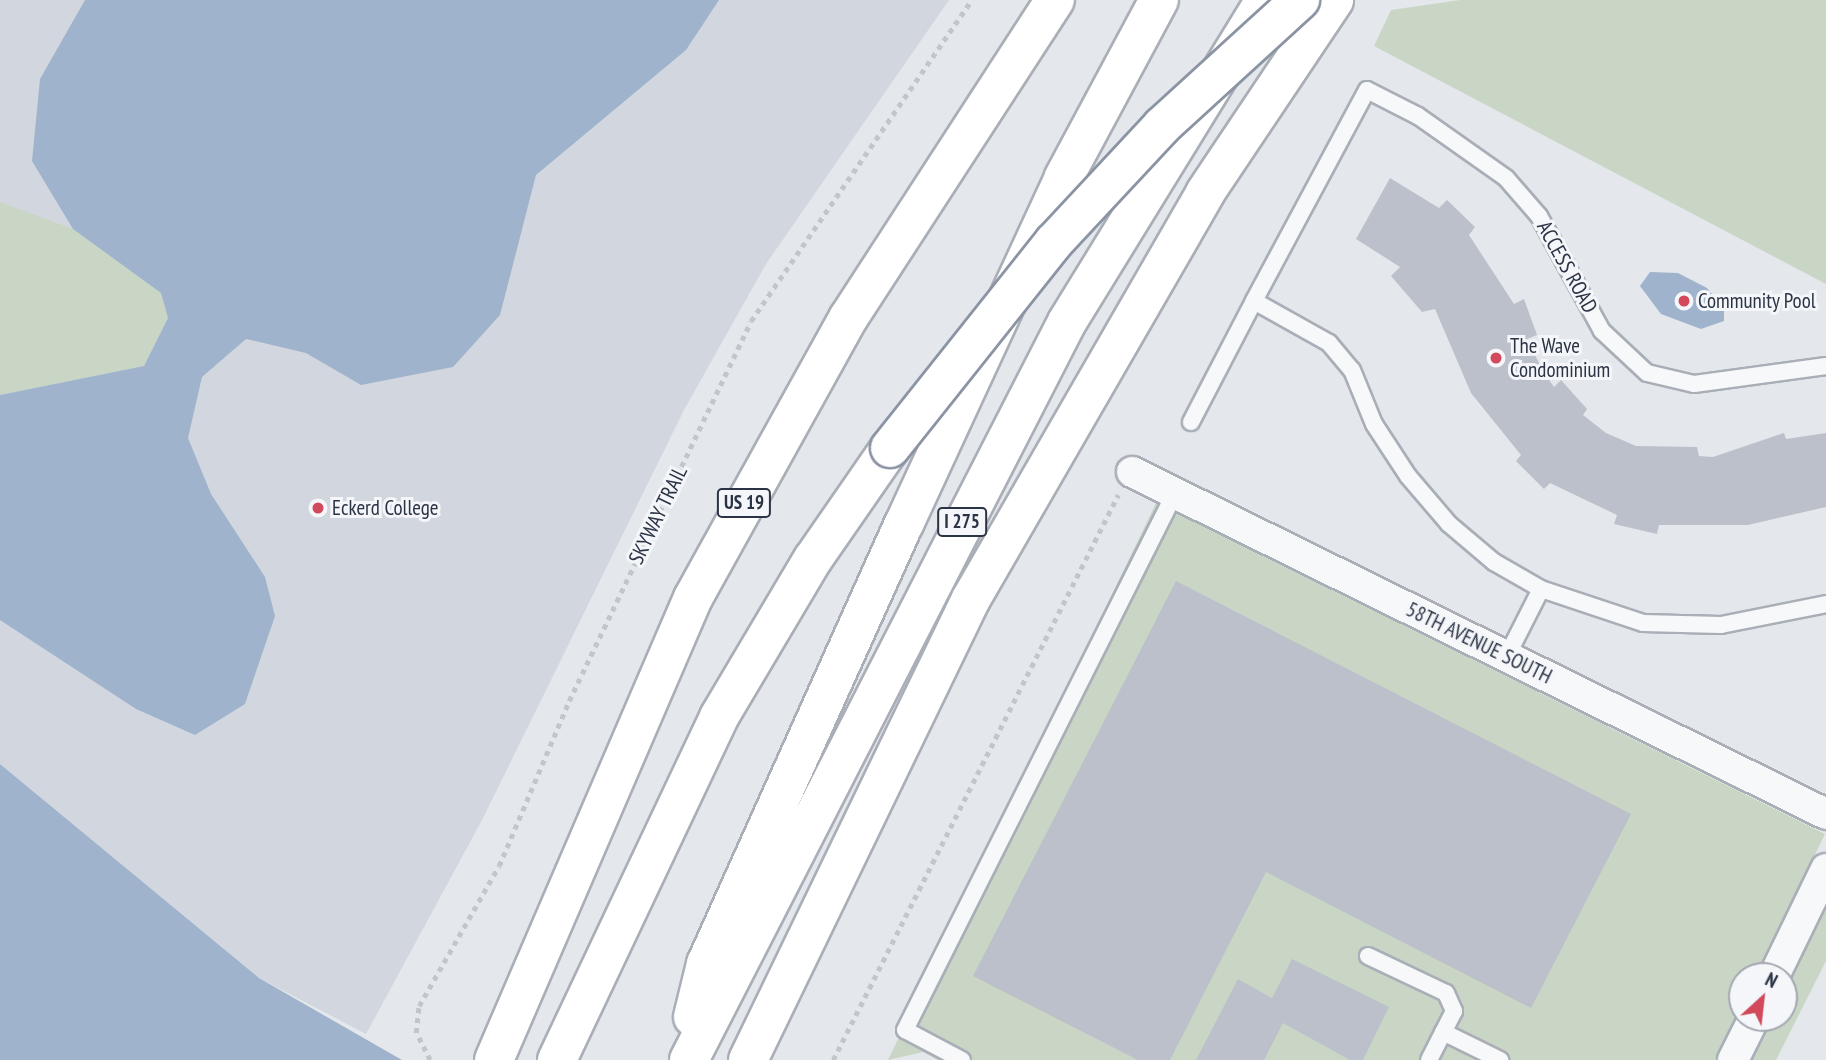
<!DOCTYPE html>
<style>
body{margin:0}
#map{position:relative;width:1826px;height:1060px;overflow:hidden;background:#e4e7ec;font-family:"PT Sans Narrow",sans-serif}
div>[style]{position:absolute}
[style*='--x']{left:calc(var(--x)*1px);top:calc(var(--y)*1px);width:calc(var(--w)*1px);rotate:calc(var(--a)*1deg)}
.built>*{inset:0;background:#d2d6de}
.green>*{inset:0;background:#c9d6c5}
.water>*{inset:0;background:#9fb4cc}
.building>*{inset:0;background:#bbc0ca}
.path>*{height:4.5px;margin-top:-2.25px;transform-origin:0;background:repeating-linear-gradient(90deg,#c2c5cb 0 5px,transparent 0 10px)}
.roads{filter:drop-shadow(2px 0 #a9aeb7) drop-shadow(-2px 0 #a9aeb7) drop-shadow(0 2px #a9aeb7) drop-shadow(0 -2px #a9aeb7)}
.service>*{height:16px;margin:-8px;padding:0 8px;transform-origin:8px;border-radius:8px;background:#f7f8fa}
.minor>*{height:30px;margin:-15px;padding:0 15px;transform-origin:15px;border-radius:15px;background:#f7f8fa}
.motorway>*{height:38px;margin:-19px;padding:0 19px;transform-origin:19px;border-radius:19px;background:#fff}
.bridges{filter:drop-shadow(2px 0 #8b94a3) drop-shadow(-2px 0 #8b94a3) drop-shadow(0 2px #8b94a3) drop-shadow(0 -2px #8b94a3)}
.motorway-bridge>*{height:38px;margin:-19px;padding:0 19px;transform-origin:19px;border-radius:19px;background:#fff}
.dots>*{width:19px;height:19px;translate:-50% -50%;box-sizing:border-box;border:4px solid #f4f6f9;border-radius:50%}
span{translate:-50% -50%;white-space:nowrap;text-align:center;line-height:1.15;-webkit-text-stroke:6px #f4f6f9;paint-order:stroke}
.shield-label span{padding:2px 5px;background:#f4f6f9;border:2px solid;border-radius:5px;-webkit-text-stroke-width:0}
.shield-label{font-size:19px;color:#2b3445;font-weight:700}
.street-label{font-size:21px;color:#2b3445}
.poi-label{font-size:21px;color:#2b3445}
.left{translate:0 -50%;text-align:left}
.north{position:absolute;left:1728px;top:962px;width:70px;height:70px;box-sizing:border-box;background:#f4f6f9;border:2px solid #a4a8b1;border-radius:50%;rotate:27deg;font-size:19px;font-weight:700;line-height:28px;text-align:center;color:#2b3445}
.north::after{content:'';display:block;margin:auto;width:24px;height:32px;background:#d1495b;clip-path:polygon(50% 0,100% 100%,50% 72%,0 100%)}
</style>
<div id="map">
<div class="built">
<i style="clip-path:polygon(0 0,949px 0,766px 264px,684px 410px,482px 820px,366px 1034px,259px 978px,0 764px)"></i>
</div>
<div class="green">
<i style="clip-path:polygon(1460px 0,1826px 0,1826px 284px,1374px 46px,1391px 10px)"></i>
<i style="clip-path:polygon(0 202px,73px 229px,161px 293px,168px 318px,144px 366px,0 395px)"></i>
<i style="clip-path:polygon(1156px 503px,1825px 834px,1756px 976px,1742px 976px,1742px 1005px,1715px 1060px,938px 1060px,923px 1052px,888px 1060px)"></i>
<i style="clip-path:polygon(1826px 905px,1826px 961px,1776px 1060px,1751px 1060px,1771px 1018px,1784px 1018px,1784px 992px)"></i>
</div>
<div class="water">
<i style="clip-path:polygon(85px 0,719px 0,686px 50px,536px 175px,500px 315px,453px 367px,361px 385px,306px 353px,246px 339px,202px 377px,188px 438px,211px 494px,265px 577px,275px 616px,245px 704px,195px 735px,136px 709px,0 620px,0 395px,144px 366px,168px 318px,161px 293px,73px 229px,32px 161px,40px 79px)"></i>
<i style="clip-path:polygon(1650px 272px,1678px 273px,1707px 288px,1724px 309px,1724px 321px,1701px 329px,1661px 314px,1640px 286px)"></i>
<i style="clip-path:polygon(0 764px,259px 978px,402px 1060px,0 1060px)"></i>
</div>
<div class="building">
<i style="clip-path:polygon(1390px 178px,1439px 208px,1447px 200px,1475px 227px,1469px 235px,1514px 304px,1524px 299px,1537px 335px,1527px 339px,1543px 371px,1554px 387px,1561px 380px,1587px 409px,1583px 415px,1606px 433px,1636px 446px,1697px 447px,1699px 456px,1713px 457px,1784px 433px,1786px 439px,1826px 433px,1826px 507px,1748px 525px,1659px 525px,1657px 534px,1614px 524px,1617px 515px,1550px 483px,1544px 489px,1516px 461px,1521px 455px,1471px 393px,1435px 309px,1422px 312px,1391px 276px,1400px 267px,1356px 239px)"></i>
<i style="clip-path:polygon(1176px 581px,1631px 814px,1531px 1008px,1266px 872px,1170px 1060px,1138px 1060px,973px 976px)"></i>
<i style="clip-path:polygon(1292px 959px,1389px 1007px,1363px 1060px,1350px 1060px,1283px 1023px,1264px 1060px,1196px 1060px,1238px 979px,1272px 998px)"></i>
</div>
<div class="path">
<i style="--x:430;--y:1060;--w:30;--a:-117"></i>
<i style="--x:416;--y:1033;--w:27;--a:-84"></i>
<i style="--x:419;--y:1006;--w:161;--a:-60.3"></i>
<i style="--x:499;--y:866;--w:179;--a:-67"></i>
<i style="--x:569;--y:701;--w:421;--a:-64.4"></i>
<i style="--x:751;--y:321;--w:390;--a:-55.5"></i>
<i style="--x:833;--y:1060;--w:633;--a:-63.23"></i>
</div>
<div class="roads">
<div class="service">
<i style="--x:1826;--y:366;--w:133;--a:172.2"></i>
<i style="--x:1694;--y:384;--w:48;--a:-166.8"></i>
<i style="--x:1647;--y:373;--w:62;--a:-137"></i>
<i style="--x:1602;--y:331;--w:131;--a:-118.7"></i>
<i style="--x:1539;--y:216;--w:50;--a:-131"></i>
<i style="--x:1506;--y:178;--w:108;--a:-144.8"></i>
<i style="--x:1418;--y:116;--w:57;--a:-153"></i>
<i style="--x:1367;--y:90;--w:239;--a:118.2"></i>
<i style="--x:1254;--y:301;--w:86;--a:29.2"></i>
<i style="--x:1329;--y:343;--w:35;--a:50"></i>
<i style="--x:1352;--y:370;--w:58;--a:67.8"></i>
<i style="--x:1374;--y:424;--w:62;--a:56.8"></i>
<i style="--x:1408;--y:476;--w:63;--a:49.5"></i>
<i style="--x:1449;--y:524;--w:59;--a:40.2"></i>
<i style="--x:1494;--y:562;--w:54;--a:29.9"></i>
<i style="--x:1541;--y:589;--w:108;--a:18.4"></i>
<i style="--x:1643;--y:623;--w:78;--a:1.5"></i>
<i style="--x:1721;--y:625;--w:107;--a:-11.3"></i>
<i style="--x:1191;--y:422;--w:136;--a:-62.5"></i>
<i style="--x:1507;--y:656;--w:75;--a:-63.1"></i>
<i style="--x:1368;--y:956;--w:86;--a:25.4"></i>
<i style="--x:1446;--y:993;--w:20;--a:66"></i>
<i style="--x:1454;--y:1011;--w:55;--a:117"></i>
<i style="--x:1443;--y:1032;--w:64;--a:26.2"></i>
<i style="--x:962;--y:1060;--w:64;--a:-152.2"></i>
<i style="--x:905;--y:1030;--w:601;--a:-63.31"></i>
</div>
<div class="minor">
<i style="--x:1132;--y:472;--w:774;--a:26.23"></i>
<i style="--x:1774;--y:976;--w:119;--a:-64.1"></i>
<i style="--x:1733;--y:1060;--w:47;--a:-63.4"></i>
</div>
<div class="motorway">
<i style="--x:693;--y:1017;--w:55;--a:-76.2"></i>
<i style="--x:706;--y:964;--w:482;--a:-65.8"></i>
<i style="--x:904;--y:524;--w:382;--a:-65.2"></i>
<i style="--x:1064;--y:177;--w:201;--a:-61.8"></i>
<i style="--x:494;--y:1060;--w:503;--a:-66.7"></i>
<i style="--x:693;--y:598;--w:321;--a:-61"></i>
<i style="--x:849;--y:317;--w:378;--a:-57"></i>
<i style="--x:557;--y:1060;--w:379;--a:-64.7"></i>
<i style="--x:719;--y:717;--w:184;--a:-59.3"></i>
<i style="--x:813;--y:559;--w:135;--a:-55.3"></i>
<i style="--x:689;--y:1060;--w:829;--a:-62.88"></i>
<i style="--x:1067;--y:322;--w:378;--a:-58.4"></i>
<i style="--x:748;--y:1060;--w:512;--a:-64.19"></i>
<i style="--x:971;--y:599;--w:469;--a:-60"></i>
<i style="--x:1205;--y:193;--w:232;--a:-56.2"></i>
</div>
</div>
<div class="bridges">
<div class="motorway-bridge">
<i style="--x:890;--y:448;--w:263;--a:-51.5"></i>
<i style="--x:1054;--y:242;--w:158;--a:-47"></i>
<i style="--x:1162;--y:126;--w:187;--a:-42.4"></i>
</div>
</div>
<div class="dots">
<i style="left:1684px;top:301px;background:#d1495b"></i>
<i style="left:1496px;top:358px;background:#d1495b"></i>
<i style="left:318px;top:508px;background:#d1495b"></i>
</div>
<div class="shield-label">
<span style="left:744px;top:503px">US 19</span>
<span style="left:962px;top:522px">I 275</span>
</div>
<div class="street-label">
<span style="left:1567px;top:267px;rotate:61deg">ACCESS ROAD</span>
<span style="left:658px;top:515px;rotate:-64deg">SKYWAY TRAIL</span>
<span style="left:1479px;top:643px;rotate:26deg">58TH AVENUE SOUTH</span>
</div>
<div class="poi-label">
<span class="left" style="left:1698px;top:301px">Community Pool</span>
<span class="left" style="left:1510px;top:358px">The Wave<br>Condominium</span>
<span class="left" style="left:332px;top:508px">Eckerd College</span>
</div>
<div class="north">N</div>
</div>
